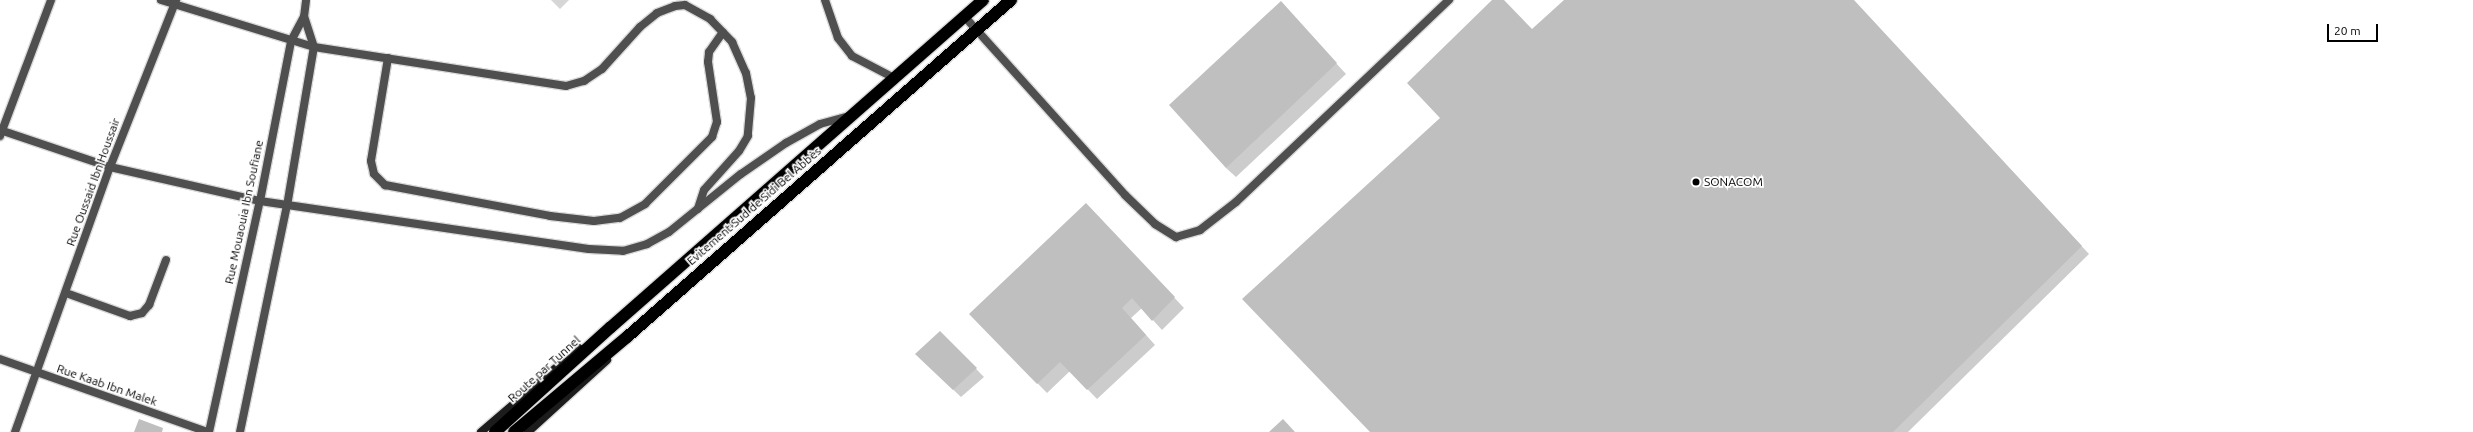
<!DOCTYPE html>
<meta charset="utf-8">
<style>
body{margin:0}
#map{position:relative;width:2473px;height:432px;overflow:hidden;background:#fff;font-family:Ubuntu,sans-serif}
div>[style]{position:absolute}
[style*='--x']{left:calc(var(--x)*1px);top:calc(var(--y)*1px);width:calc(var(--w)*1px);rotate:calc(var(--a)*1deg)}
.green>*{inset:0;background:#d6d6d6}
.shadow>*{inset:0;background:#0003}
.building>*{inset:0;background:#bfbfbf}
.roads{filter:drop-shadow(1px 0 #dbdbdb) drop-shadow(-1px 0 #dbdbdb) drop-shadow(0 1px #dbdbdb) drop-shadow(0 -1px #dbdbdb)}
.lane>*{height:8px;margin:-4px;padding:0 4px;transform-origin:4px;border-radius:4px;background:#4f4f4f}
.street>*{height:8px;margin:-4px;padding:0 4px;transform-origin:4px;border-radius:4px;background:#4f4f4f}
.secondary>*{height:8px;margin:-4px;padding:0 4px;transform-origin:4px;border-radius:4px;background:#1c1c1c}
.highway>*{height:12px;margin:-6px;padding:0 6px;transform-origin:6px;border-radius:6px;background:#000}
.dots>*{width:11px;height:11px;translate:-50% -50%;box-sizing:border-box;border:2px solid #fff;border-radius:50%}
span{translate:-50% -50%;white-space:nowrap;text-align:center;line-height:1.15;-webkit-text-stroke:3.5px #fff;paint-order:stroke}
.street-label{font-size:12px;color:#000}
.poi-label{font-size:12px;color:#000}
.left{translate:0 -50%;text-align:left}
.scale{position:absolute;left:2327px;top:24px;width:51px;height:18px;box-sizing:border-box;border:2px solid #000;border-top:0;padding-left:5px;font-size:12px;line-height:14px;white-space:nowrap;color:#000;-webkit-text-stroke:3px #fff;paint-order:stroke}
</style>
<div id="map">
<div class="green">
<i style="clip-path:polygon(551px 0,569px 0,560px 9px)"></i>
</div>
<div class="shadow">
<i style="clip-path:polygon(1494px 0,1503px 0,1532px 30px,1565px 0,1853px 0,2089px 254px,1908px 432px,1372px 432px,1442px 118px)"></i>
<i style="clip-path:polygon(1290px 13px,1346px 74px,1236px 177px,1226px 168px)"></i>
<i style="clip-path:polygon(1096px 214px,1184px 308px,1162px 330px,1142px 308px,1131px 318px,1155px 345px,1097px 399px,1070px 371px,1047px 393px,970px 314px)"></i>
<i style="clip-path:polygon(940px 332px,984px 377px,961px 397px,924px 362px)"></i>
</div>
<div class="building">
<i style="clip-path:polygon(1492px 0,1504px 0,1532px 29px,1564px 0,1854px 0,2082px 246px,1893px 432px,1370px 432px,1242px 299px,1440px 118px,1407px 83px)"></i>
<i style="clip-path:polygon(1281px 1px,1337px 63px,1226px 168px,1169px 105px)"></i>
<i style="clip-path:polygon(1086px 203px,1175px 297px,1152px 321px,1132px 298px,1122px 308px,1146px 335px,1087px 390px,1060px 362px,1037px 384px,969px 314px)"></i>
<i style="clip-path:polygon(940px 331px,977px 368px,953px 390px,915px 354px)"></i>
<i style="clip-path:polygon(139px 419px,163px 428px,162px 432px,134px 432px)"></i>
<i style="clip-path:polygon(1283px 419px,1295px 432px,1269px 432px)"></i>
</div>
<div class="roads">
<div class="lane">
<i style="--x:825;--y:0;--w:40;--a:71.1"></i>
<i style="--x:838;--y:38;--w:23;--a:52"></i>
<i style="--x:852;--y:56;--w:47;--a:27.6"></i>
<i style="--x:314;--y:47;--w:255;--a:8.8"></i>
<i style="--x:566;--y:86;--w:19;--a:-16"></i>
<i style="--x:584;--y:81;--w:22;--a:-34"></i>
<i style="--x:602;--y:69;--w:57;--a:-47.9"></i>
<i style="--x:640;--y:27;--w:22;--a:-39"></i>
<i style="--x:657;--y:13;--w:19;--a:-21"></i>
<i style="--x:675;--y:6;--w:10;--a:-6"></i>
<i style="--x:685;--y:5;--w:29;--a:29"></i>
<i style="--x:710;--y:19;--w:32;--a:46"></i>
<i style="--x:732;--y:42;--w:34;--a:66"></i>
<i style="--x:746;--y:73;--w:25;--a:79"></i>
<i style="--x:751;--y:98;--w:38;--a:95"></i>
<i style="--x:748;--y:136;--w:17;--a:121"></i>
<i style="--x:739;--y:151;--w:52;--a:131.9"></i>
<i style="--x:704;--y:190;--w:20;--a:108"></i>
<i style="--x:388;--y:58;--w:104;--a:99.4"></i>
<i style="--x:371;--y:161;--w:13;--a:77"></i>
<i style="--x:374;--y:174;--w:16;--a:45"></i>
<i style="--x:385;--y:185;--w:168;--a:10.6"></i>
<i style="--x:550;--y:216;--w:44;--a:6.5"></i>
<i style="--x:594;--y:221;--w:26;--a:-7"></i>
<i style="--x:620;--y:218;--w:29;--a:-29"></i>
<i style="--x:645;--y:204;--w:95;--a:-45"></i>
<i style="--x:712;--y:137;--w:16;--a:-72"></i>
<i style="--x:717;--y:122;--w:61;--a:-98.5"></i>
<i style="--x:708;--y:62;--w:10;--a:-84"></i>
<i style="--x:709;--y:52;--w:24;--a:-55"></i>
</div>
<div class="street">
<i style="--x:161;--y:0;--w:160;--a:17.1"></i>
<i style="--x:964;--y:16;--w:241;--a:48"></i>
<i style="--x:1125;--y:195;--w:42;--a:44"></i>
<i style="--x:1155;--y:224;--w:25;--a:32"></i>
<i style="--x:1176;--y:237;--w:25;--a:-16"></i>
<i style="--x:1200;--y:230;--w:46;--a:-37.9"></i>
<i style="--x:1236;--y:202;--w:294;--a:-43.5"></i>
<i style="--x:0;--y:130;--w:116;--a:18.6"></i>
<i style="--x:110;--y:167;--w:154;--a:12.8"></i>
<i style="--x:260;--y:201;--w:332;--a:8.3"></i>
<i style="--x:589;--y:249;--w:34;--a:3"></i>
<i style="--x:623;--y:251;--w:25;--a:-16"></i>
<i style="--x:647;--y:244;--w:25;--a:-29"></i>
<i style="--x:669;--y:232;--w:92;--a:-38.9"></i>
<i style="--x:741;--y:174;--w:55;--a:-34.6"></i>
<i style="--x:786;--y:143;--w:39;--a:-29"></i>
<i style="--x:820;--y:124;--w:31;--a:-15"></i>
<i style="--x:0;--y:136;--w:145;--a:-69.4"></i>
<i style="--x:66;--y:293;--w:68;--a:19.8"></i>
<i style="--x:130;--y:316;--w:12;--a:-14"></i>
<i style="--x:142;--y:313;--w:11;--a:-49"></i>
<i style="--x:149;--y:305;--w:48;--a:-69.3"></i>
<i style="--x:0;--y:359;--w:219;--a:19.4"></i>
<i style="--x:15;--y:432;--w:282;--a:-70.3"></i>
<i style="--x:110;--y:167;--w:180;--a:-68.4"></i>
<i style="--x:209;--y:432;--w:237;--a:-77.6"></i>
<i style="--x:260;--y:201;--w:163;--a:-79"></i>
<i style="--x:291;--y:41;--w:27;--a:-62"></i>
<i style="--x:304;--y:17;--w:17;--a:-83"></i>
<i style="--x:240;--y:432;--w:231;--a:-78.3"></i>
<i style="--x:287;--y:206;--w:161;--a:-80.4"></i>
<i style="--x:314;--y:47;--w:32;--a:-108"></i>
</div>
<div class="secondary">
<i style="--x:481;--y:432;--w:129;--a:-40.6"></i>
<i style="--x:528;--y:432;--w:107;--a:-42.3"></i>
</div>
<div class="highway">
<i style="--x:495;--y:432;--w:156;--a:-42.2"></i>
<i style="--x:611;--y:327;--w:495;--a:-41.3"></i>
<i style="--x:514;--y:432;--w:148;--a:-40.1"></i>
<i style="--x:627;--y:337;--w:511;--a:-41.27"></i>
</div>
</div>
<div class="dots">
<i style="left:1696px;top:182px;background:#000"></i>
</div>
<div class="street-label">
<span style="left:93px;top:182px;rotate:-70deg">Rue Oussaid Ibn Houssair</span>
<span style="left:754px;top:206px;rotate:-41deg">Evitement Sud de Sidi Bel Abbès</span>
<span style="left:244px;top:212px;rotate:-78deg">Rue Mouaouia Ibn Soufiane</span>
<span style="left:544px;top:369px;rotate:-42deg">Route par Tunnel</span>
<span style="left:107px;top:385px;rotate:19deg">Rue Kaab Ibn Malek</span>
</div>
<div class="poi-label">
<span class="left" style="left:1704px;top:182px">SONACOM</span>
</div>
<div class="scale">20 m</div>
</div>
